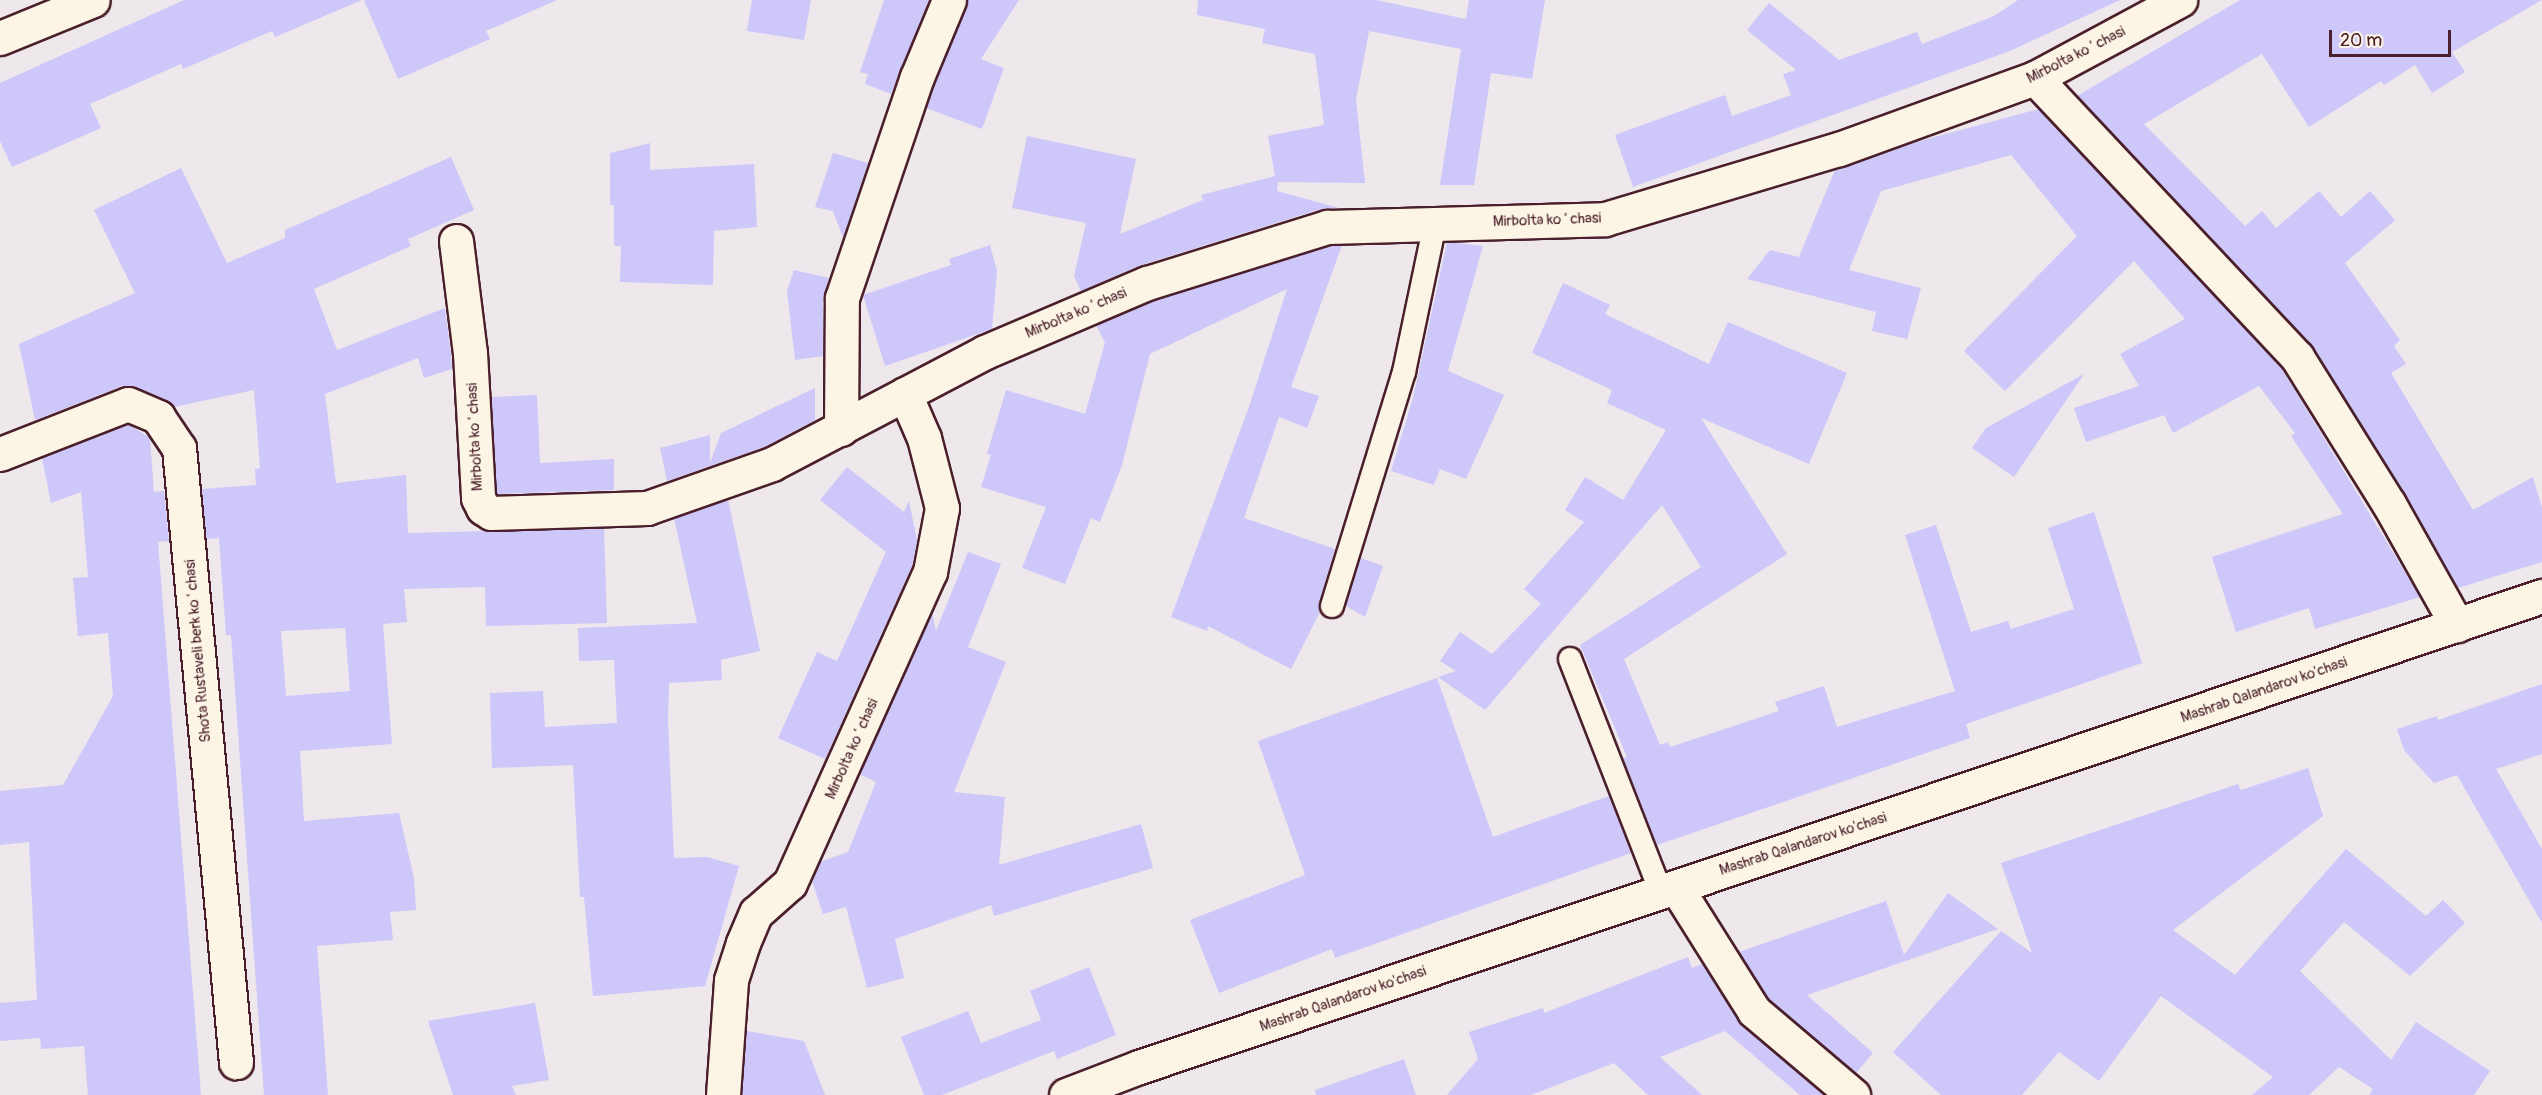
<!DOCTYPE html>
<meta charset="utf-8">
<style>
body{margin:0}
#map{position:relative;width:2542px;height:1095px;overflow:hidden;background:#eee7eb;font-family:Pangolin,sans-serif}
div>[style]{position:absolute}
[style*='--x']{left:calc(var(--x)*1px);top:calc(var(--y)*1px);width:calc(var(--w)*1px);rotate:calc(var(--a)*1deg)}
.building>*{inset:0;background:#cdc7fa}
.roads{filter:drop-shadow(2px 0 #4a1f2b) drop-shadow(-2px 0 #4a1f2b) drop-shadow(0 2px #4a1f2b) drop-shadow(0 -2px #4a1f2b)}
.service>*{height:22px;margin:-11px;padding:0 11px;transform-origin:11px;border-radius:11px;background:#fcf5e5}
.minor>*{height:33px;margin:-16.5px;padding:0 16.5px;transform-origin:16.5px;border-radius:16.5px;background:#fcf5e5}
.secondary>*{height:33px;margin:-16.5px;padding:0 16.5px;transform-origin:16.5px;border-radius:16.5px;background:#fcf5e5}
span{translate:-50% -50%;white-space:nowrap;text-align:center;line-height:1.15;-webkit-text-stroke:4.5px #fcf5e5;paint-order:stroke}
.street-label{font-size:15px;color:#4a1f2b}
.scale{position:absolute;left:2329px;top:30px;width:122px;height:27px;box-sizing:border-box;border:3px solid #4a1f2b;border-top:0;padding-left:8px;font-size:18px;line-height:21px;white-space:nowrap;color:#4a1f2b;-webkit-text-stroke:4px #fcf5e5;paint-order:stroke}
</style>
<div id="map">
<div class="building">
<i style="clip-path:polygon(184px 0,362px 0,275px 37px,272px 31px,183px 69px,181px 64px,90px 104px,101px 128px,12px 167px,0 141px,0 83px)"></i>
<i style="clip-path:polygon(364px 0,557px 0,486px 31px,490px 39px,398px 79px)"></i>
<i style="clip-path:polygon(752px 0,811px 0,804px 40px,747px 31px)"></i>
<i style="clip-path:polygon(884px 0,929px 0,891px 94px,865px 84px,868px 74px,860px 72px)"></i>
<i style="clip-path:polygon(967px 0,1019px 0,981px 59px,1004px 68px,982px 129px,926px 108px)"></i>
<i style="clip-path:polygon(1198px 0,1376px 0,1466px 19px,1469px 0,1545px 0,1532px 79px,1491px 73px,1474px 185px,1440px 185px,1461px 49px,1369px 31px,1356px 100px,1365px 183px,1278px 182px,1277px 191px,1339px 208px,1321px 209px,1141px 265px,1081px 291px,1074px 276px,1086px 223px,1012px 208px,1027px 136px,1136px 159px,1120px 234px,1203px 200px,1201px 195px,1275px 176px,1268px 136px,1324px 125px,1315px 54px,1262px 43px,1265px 29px,1197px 15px)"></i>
<i style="clip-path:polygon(2018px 0,2120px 0,2010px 51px,1633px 187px,1615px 135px,1725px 95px,1732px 116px,1791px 95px,1783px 74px,1796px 70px,1747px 30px,1769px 3px,1839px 60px,1917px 32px,1922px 44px,1994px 16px)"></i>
<i style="clip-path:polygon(2240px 0,2542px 0,2452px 52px,2465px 72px,2432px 93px,2415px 65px,2384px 85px,2381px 81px,2309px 127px,2262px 54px,2144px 124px,2245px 226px,2262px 211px,2276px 228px,2319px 191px,2341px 217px,2370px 191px,2395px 220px,2345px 263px,2400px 340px,2394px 346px,2406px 364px,2391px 373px,2473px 510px,2533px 477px,2542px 508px,2542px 562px,2458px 588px,2405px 494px,2311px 344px,2077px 96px)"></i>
<i style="clip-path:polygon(2039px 109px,2282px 369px,2420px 597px,2315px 629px,2309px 608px,2236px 632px,2212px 557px,2343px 514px,2291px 436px,2295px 433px,2259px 386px,2173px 433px,2164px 415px,2086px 442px,2074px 408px,2139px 386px,2120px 354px,2185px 319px,2134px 261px,2005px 391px,1964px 351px,2077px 236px,2011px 155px,1881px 191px,1849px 270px,1921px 288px,1907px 339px,1872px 331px,1876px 312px,1747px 279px,1770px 250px,1799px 257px,1835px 170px,1905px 145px)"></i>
<i style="clip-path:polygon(650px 143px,650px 170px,754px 164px,757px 227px,714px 231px,713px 285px,620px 282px,621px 246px,614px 246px,614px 205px,610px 205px,610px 153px)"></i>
<i style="clip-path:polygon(833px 153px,868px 163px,843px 238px,833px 211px,815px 207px)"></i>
<i style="clip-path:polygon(evenodd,451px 157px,474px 210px,408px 239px,411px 246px,314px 289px,337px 350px,445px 308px,451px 355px,452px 369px,424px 378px,418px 358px,325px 394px,336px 483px,406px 475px,408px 533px,604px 528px,607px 623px,486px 626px,485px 587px,404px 589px,407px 622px,383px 624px,392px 744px,300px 751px,304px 821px,399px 813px,414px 878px,416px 910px,390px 912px,393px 940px,317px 946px,328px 1095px,264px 1095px,231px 635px,226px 635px,219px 538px,206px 539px,202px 489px,256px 485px,255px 469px,260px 468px,254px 390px,174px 407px,135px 387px,122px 386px,35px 420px,19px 344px,135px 293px,94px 210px,181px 168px,227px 263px,285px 238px,285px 230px,451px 157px,345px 628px,350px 691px,286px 696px,281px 631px,345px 628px)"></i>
<i style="clip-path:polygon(1447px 242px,1483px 246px,1448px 371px,1504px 395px,1466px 479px,1440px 469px,1434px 485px,1391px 471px,1413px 398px)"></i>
<i style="clip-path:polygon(990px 245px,997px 271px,992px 329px,885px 366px,863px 295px,951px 265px,949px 259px)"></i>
<i style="clip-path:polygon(1342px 245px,1291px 387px,1319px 396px,1307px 428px,1279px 417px,1244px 518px,1335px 549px,1319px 602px,1320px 612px,1291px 669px,1208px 626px,1207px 631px,1171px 617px,1249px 407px,1287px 289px,1150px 354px,1122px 465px,1100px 522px,1091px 518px,1065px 584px,1022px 568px,1046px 507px,981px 487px,991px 455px,987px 454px,1006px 390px,1085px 414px,1105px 343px,1096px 325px,1153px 301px,1330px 246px)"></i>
<i style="clip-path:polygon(794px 270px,829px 278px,823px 298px,823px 356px,795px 360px,787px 291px)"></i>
<i style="clip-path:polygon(1563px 283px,1610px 305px,1605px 314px,1709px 364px,1728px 322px,1847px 373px,1809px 464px,1701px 418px,1787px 554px,1624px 659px,1660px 745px,1668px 742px,1670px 747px,1779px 711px,1775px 702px,1824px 686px,1837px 727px,1955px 691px,1905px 535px,1936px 525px,1971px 632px,2008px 621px,2011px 629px,2074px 609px,2048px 528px,2094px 512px,2142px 663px,1966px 724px,1970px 738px,1657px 845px,1623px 758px,1627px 757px,1580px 645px,1701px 567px,1662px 505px,1485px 710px,1438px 677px,1456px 671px,1440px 661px,1460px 632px,1492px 654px,1541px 604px,1524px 589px,1584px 522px,1565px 510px,1585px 477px,1623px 500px,1666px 430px,1607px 403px,1612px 390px,1532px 353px)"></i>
<i style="clip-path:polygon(2084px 374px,2014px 477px,1972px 448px,1986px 428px)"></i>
<i style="clip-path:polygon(815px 388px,815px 420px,764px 447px,667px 481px,660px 448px,710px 435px,710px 463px,721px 433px)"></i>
<i style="clip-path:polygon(537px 395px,540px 463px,614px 459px,614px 490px,497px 494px,491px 397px)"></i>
<i style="clip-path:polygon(128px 424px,150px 438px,154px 492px,164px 491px,169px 541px,158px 542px,201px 1095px,88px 1095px,84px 1046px,41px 1049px,40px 1038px,0 1041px,0 1003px,37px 1000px,29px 842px,0 845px,0 791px,63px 785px,113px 696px,108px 633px,78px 636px,73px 578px,88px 577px,81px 492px,51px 503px,42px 458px)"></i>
<i style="clip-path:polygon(847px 467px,904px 512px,909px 501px,917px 540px,912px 566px,825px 759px,778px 738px,817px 652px,837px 661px,886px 552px,820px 500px)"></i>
<i style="clip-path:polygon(728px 499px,760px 651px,721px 660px,722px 680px,669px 683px,668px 721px,674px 858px,707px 857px,739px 866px,705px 986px,593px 996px,584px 897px,580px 897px,573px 765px,492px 768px,490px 693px,543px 691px,545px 727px,617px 723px,614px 660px,579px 661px,578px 628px,697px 623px,674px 518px)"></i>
<i style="clip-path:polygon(968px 552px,1001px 564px,968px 647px,1006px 662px,954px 792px,1005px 797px,999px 865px,1141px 824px,1153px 868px,994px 916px,991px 905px,895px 939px,904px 978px,867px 988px,846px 907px,823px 914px,812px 881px,820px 862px,848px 852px,876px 782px,859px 774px,932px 612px,936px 631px)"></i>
<i style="clip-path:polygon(1361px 558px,1383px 566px,1365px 617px,1346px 606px)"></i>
<i style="clip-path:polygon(1437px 678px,1493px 837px,1609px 796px,1631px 853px,1335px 958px,1332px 949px,1219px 993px,1190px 920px,1305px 875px,1258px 741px)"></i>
<i style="clip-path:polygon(2542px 684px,2542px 754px,2496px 769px,2542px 849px,2542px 923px,2457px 775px,2434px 783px,2404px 750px,2397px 729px,2437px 716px,2438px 720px)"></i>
<i style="clip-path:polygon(2308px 768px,2323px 816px,2173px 930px,2235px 975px,2346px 849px,2426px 916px,2443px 900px,2465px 923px,2410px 976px,2344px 922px,2300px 971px,2391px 1060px,2416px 1022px,2490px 1071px,2474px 1095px,2369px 1095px,2373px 1089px,2339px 1067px,2309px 1095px,2252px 1095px,2273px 1077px,2161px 996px,2099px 1081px,2059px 1052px,2022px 1095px,1941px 1095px,1893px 1052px,2001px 931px,2032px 953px,2001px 863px,2238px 784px,2241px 790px)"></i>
<i style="clip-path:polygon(1948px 893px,1998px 929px,1807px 995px,1873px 1053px,1856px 1073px,1768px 999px,1739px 952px,1886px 901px,1904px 955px)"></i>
<i style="clip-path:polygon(1688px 957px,1692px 968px,1702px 964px,1742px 1025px,1824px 1095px,1800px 1095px,1725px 1031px,1660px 1057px,1702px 1095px,1648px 1095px,1614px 1063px,1531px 1095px,1447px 1095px,1478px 1059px,1469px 1032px,1543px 1008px,1544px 1013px)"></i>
<i style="clip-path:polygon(1089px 967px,1116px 1035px,1057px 1059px,1054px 1051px,942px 1095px,924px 1095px,901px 1037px,968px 1011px,981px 1043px,1041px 1020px,1030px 991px)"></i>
<i style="clip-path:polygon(535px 1003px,549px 1080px,512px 1086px,516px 1095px,453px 1095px,428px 1021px)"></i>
<i style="clip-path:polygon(747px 1031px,804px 1041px,825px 1095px,742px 1095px)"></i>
<i style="clip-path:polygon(1404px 1059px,1416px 1095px,1316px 1095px,1315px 1090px)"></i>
</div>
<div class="roads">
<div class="service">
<i style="--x:1332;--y:606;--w:245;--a:-72.9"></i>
<i style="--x:1404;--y:372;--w:151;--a:-78.2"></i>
<i style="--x:1570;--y:659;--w:250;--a:68.7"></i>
</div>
<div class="minor">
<i style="--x:0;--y:38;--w:100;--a:-22.2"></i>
<i style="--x:2035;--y:78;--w:383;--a:46.8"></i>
<i style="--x:2297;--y:357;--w:173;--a:58"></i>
<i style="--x:2389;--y:504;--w:139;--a:60.7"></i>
<i style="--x:456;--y:241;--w:113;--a:82.9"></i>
<i style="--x:470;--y:353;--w:145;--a:86.8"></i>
<i style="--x:478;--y:498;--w:11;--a:63"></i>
<i style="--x:483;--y:508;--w:9;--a:32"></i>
<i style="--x:491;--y:513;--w:156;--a:-1.8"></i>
<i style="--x:647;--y:508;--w:133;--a:-19.4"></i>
<i style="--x:772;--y:464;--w:241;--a:-27.7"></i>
<i style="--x:985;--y:352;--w:176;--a:-23.1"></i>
<i style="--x:1147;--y:283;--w:189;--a:-17.3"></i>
<i style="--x:1327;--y:227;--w:278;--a:-1.6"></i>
<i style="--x:1605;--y:219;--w:244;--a:-16.7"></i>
<i style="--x:1839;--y:149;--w:208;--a:-19.9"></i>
<i style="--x:2035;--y:78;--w:165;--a:-28.3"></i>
<i style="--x:841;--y:429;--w:131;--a:-89.6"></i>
<i style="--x:842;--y:298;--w:233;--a:-71.3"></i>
<i style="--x:917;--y:77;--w:83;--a:-67.4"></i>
<i style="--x:0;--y:454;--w:137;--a:-21.3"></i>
<i style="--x:128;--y:404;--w:33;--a:23"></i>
<i style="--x:158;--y:417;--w:37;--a:56"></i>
<i style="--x:179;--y:448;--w:617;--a:84.7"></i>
<i style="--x:1676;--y:887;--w:146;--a:57.8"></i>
<i style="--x:1754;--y:1011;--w:130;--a:40.3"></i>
<i style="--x:723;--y:1095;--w:115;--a:-86"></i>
<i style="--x:731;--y:980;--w:39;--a:-72"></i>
<i style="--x:743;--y:943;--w:33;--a:-67"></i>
<i style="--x:756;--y:913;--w:45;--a:-41.4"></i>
<i style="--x:790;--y:883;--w:341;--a:-65.8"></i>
<i style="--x:930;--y:572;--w:65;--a:-79.4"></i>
<i style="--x:942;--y:508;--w:72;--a:-104.4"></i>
<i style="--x:924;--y:438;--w:48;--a:-113.4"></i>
</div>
<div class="secondary">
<i style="--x:1066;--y:1095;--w:78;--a:-21"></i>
<i style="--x:1139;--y:1067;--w:1480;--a:-18.56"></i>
</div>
</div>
<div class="street-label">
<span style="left:2076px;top:55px;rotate:-27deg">Mirbolta koʻchasi</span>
<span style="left:1547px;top:220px;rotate:-2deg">Mirbolta koʻchasi</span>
<span style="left:1076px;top:313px;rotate:-23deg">Mirbolta koʻchasi</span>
<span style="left:475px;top:437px;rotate:-93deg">Mirbolta koʻchasi</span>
<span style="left:198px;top:651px;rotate:-95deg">Shota Rustaveli berk koʻchasi</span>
<span style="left:2264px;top:690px;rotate:-19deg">Mashrab Qalandarov ko'chasi</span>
<span style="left:852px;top:749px;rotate:-66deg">Mirbolta koʻchasi</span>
<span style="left:1803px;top:844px;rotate:-18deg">Mashrab Qalandarov ko'chasi</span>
<span style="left:1343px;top:999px;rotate:-19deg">Mashrab Qalandarov ko'chasi</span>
</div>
<div class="scale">20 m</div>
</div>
